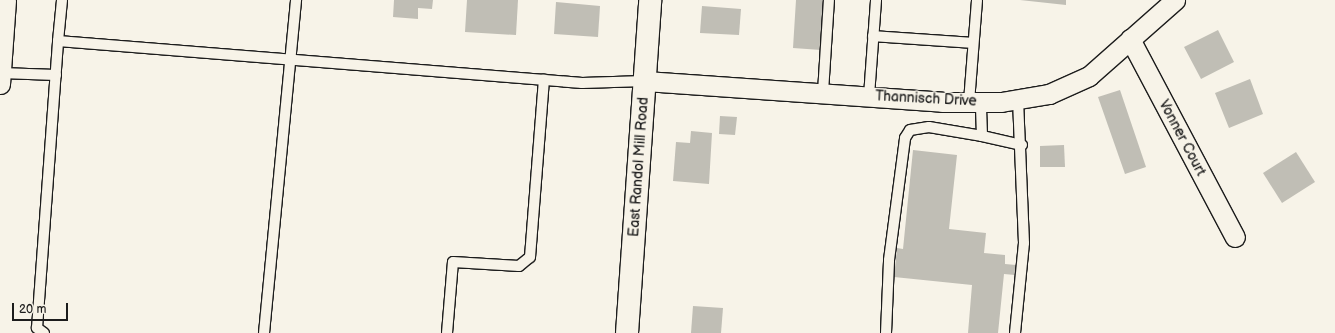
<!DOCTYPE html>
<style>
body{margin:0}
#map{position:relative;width:1335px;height:333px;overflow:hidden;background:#f7f3e8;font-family:"Balsamiq Sans",sans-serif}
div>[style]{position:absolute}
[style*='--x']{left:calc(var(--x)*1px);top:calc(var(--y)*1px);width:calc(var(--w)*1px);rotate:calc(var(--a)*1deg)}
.building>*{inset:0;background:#c0beb5}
.roads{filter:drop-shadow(1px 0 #1c1c1c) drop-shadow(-1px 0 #1c1c1c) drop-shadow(0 1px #1c1c1c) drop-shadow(0 -1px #1c1c1c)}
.service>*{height:10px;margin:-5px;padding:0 5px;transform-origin:5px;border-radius:5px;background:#f7f3e8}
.minor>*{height:19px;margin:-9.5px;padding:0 9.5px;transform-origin:9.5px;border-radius:9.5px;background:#f7f3e8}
.secondary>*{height:22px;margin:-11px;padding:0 11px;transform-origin:11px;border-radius:11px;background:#f7f3e8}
span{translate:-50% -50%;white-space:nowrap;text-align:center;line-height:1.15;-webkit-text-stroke:3px #f7f3e8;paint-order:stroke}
.street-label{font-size:14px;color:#1c1c1c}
.scale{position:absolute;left:12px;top:303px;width:56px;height:18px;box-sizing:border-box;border:2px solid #1c1c1c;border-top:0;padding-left:5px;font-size:12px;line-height:14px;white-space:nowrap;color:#1c1c1c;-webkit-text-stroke:3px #f7f3e8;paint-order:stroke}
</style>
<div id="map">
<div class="building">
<i style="clip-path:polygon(394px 0,433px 0,432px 9px,418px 8px,418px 19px,393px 17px)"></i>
<i style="clip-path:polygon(467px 0,518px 0,516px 35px,465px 32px)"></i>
<i style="clip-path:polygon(796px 0,824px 0,821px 50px,793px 48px)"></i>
<i style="clip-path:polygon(1020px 0,1066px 0,1066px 5px)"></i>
<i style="clip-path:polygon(556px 2px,600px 6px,598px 37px,554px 34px)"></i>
<i style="clip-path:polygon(702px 6px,741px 9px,739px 35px,700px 33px)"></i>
<i style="clip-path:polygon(1218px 30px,1234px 62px,1201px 79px,1184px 47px)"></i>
<i style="clip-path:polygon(1250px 79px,1263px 114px,1229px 128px,1215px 93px)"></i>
<i style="clip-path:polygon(1120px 90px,1146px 167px,1125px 174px,1098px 97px)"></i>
<i style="clip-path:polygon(720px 116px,737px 117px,735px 135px,719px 134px)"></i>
<i style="clip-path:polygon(691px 131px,712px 133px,709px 184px,673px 181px,676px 142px,690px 143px)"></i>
<i style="clip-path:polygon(1064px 145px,1065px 167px,1040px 167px,1040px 146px)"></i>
<i style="clip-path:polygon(913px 150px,957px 155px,949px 229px,986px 233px,984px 253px,1005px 255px,1005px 264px,1016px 265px,1015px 275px,1004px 274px,998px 333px,968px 333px,972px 285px,894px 277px,897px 248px,903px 249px)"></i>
<i style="clip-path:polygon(1296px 152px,1315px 182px,1282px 203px,1263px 173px)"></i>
<i style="clip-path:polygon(693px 306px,723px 308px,721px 333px,691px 333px)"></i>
</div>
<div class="roads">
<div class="service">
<i style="--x:873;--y:36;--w:100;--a:4"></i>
<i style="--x:58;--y:41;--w:41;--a:-84.4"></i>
<i style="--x:1;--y:73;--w:55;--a:2.1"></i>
<i style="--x:823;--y:92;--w:92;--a:-86.3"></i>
<i style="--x:869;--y:96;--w:96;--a:-85.8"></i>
<i style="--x:969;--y:102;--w:102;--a:-85.5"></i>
<i style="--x:982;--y:136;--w:41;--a:12.7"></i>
<i style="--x:44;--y:333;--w:9;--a:-144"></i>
<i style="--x:37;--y:328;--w:288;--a:-85.8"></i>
<i style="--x:58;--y:41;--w:526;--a:4.58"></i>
<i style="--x:582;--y:83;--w:63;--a:-1.8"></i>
<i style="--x:264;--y:333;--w:335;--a:-84.5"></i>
<i style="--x:447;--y:333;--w:71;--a:-85.2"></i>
<i style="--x:453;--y:262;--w:66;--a:3.5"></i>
<i style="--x:519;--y:266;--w:14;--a:-39"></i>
<i style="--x:530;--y:257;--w:178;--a:-85.5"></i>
<i style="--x:886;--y:333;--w:73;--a:-87.6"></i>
<i style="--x:889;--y:260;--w:123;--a:-82.5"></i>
<i style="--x:905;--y:138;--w:9;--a:-58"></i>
<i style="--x:910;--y:130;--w:19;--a:-9"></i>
<i style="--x:929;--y:127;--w:54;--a:9.6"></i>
<i style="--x:982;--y:136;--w:34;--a:-92"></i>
<i style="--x:1015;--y:333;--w:90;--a:-84.3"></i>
<i style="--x:1024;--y:243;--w:144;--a:-92.4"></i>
</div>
<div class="minor">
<i style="--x:1130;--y:39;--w:224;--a:62.1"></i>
<i style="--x:645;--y:81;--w:298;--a:4"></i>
<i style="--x:942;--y:102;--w:59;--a:0"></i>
<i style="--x:1001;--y:102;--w:49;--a:-9.5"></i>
<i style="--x:1049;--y:94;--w:44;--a:-24.2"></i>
<i style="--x:1089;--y:76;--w:115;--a:-41.5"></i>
<i style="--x:0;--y:84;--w:84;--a:-85.9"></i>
</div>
<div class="secondary">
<i style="--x:627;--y:333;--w:334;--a:-86"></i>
</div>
</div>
<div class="street-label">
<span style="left:926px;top:99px;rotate:3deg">Thannisch Drive</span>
<span style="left:1182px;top:138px;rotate:62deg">Vonner Court</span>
<span style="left:639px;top:167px;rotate:-86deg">East Randol Mill Road</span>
</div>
<div class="scale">20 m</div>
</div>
